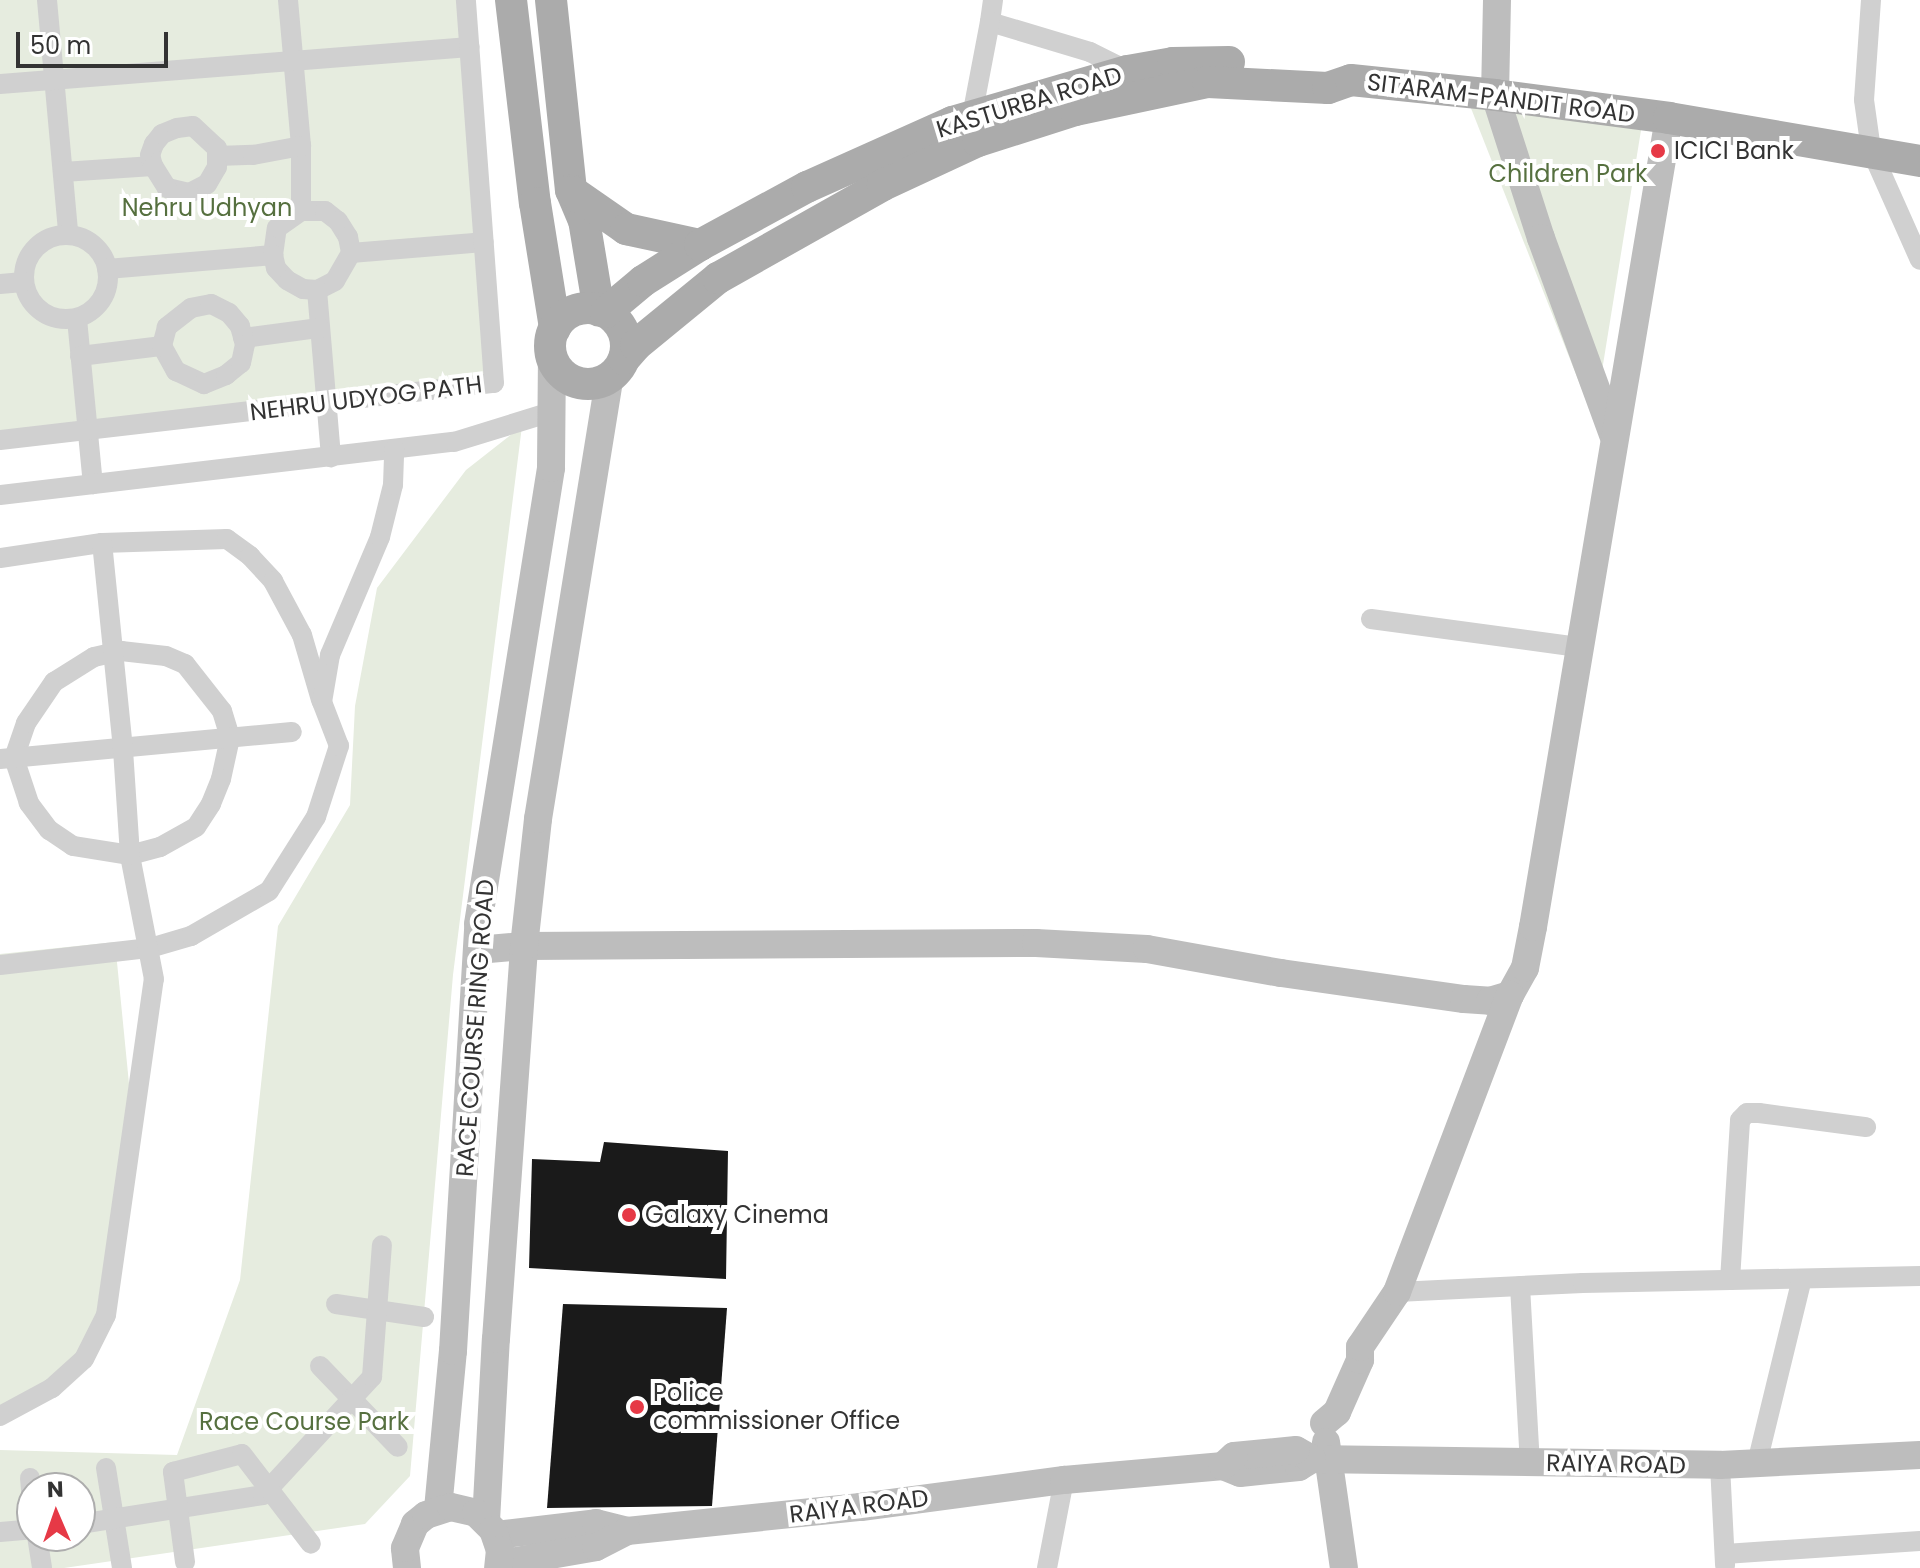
<!DOCTYPE html>
<style>
body{margin:0}
#map{position:relative;width:1920px;height:1568px;overflow:hidden;background:#fff;font-family:Poppins,sans-serif}
div>[style]{position:absolute}
[style*='--x']{left:calc(var(--x)*1px);top:calc(var(--y)*1px);width:calc(var(--w)*1px);rotate:calc(var(--a)*1deg)}
.green>*{inset:0;background:#e6ecdf}
.building>*{inset:0;background:#1a1a1a}
.street>*{height:20px;margin:-10px;padding:0 10px;transform-origin:10px;border-radius:10px;background:#d0d0d0}
.street>.ring{margin:-10px;padding:0;box-sizing:content-box;background:none;border:20px solid #d0d0d0;border-radius:50%}
.secondary>*{height:28px;margin:-14px;padding:0 14px;transform-origin:14px;border-radius:14px;background:#bdbdbd}
.primary>*{height:32px;margin:-16px;padding:0 16px;transform-origin:16px;border-radius:16px;background:#ababab}
.primary>.ring{margin:-16px;padding:0;box-sizing:content-box;background:none;border:32px solid #ababab;border-radius:50%}
.dots>*{width:22px;height:22px;translate:-50% -50%;box-sizing:border-box;border:4px solid #fff;border-radius:50%}
span{translate:-50% -50%;white-space:nowrap;text-align:center;line-height:1.15;-webkit-text-stroke:8px #fff;paint-order:stroke}
.street-label{font-size:24px;color:#333}
.poi-label{font-size:24px;color:#333}
.left{translate:0 -50%;text-align:left}
.park-label{font-size:24px;color:#56703f}
.north{position:absolute;left:16px;top:1472px;width:80px;height:80px;box-sizing:border-box;background:#fff;border:2px solid #adadad;border-radius:50%;rotate:358deg;font-size:22px;font-weight:700;line-height:32px;text-align:center;color:#333}
.north::after{content:'';display:block;margin:auto;width:28px;height:36px;background:#e63946;clip-path:polygon(50% 0,100% 100%,50% 72%,0 100%)}
.scale{position:absolute;left:16px;top:32px;width:152px;height:36px;box-sizing:border-box;border:4px solid #333;border-top:0;padding-left:10px;font-size:24px;line-height:28px;white-space:nowrap;color:#333;-webkit-text-stroke:6px #fff;paint-order:stroke}
</style>
<div id="map">
<div class="green">
<i style="clip-path:polygon(0 0,466px 0,494px 383px,0 440px)"></i>
<i style="clip-path:polygon(1465px 93px,1643px 118px,1594px 420px)"></i>
<i style="clip-path:polygon(evenodd,522px 426px,453px 975px,410px 1476px,365px 1524px,64px 1568px,0 1568px,0 1450px,177px 1455px,240px 1280px,278px 926px,350px 805px,355px 706px,377px 588px,466px 470px,522px 426px,32px 1488px,80px 1488px,80px 1536px,32px 1536px,32px 1488px)"></i>
<i style="clip-path:polygon(115px 942px,133px 1124px,114px 1263px,84px 1359px,0 1407px,0 954px)"></i>
</div>
<div class="building">
<i style="clip-path:polygon(604px 1142px,728px 1151px,726px 1279px,529px 1268px,532px 1159px,600px 1162px)"></i>
<i style="clip-path:polygon(563px 1304px,727px 1308px,712px 1506px,547px 1508px)"></i>
</div>
<div class="street">
<i style="--x:47;--y:0;--w:234;--a:84.8"></i>
<i style="--x:288;--y:0;--w:147;--a:84.9"></i>
<i style="--x:301;--y:146;--w:65;--a:90"></i>
<i style="--x:993;--y:0;--w:22;--a:98"></i>
<i style="--x:990;--y:22;--w:104;--a:16.7"></i>
<i style="--x:1090;--y:52;--w:42;--a:26.6"></i>
<i style="--x:1871;--y:0;--w:100;--a:94"></i>
<i style="--x:1864;--y:100;--w:50;--a:82"></i>
<i style="--x:1871;--y:150;--w:120;--a:66"></i>
<i style="--x:0;--y:84;--w:471;--a:-4.5"></i>
<i style="--x:974;--y:124;--w:8;--a:-104"></i>
<i style="--x:972;--y:116;--w:96;--a:-79.2"></i>
<i style="--x:217;--y:156;--w:36;--a:-2"></i>
<i style="--x:253;--y:155;--w:49;--a:-10.6"></i>
<i style="--x:63;--y:172;--w:90;--a:-3.8"></i>
<i style="--x:153;--y:166;--w:11;--a:-105"></i>
<i style="--x:150;--y:155;--w:12;--a:-70"></i>
<i style="--x:154;--y:144;--w:13;--a:-51"></i>
<i style="--x:162;--y:134;--w:16;--a:-22"></i>
<i style="--x:177;--y:128;--w:16;--a:-7"></i>
<i style="--x:193;--y:126;--w:33;--a:43"></i>
<i style="--x:217;--y:148;--w:19;--a:90"></i>
<i style="--x:217;--y:167;--w:20;--a:120"></i>
<i style="--x:207;--y:184;--w:20;--a:153"></i>
<i style="--x:189;--y:193;--w:23;--a:-167"></i>
<i style="--x:167;--y:188;--w:26;--a:-122"></i>
<i class="ring" style="left:24px;top:235px;width:64px;height:64px"></i>
<i style="--x:351;--y:253;--w:133;--a:-4.7"></i>
<i style="--x:107;--y:269;--w:167;--a:-4.8"></i>
<i style="--x:273;--y:255;--w:27;--a:-82"></i>
<i style="--x:277;--y:228;--w:29;--a:-35"></i>
<i style="--x:301;--y:211;--w:24;--a:0"></i>
<i style="--x:325;--y:211;--w:16;--a:38"></i>
<i style="--x:338;--y:221;--w:19;--a:58"></i>
<i style="--x:348;--y:237;--w:16;--a:79"></i>
<i style="--x:351;--y:253;--w:32;--a:120"></i>
<i style="--x:335;--y:281;--w:20;--a:153"></i>
<i style="--x:317;--y:290;--w:14;--a:-176"></i>
<i style="--x:303;--y:289;--w:18;--a:-151"></i>
<i style="--x:287;--y:280;--w:16;--a:-133"></i>
<i style="--x:276;--y:268;--w:13;--a:-103"></i>
<i style="--x:0;--y:284;--w:23;--a:-5"></i>
<i style="--x:317;--y:290;--w:168;--a:85.2"></i>
<i style="--x:77;--y:319;--w:166;--a:84.5"></i>
<i style="--x:243;--y:338;--w:77;--a:-7.5"></i>
<i style="--x:80;--y:356;--w:83;--a:-7"></i>
<i style="--x:162;--y:346;--w:29;--a:61"></i>
<i style="--x:176;--y:371;--w:31;--a:25"></i>
<i style="--x:204;--y:384;--w:24;--a:-22"></i>
<i style="--x:226;--y:375;--w:19;--a:-39"></i>
<i style="--x:241;--y:363;--w:19;--a:-78"></i>
<i style="--x:245;--y:344;--w:19;--a:-106"></i>
<i style="--x:240;--y:326;--w:17;--a:-130"></i>
<i style="--x:229;--y:313;--w:20;--a:-153"></i>
<i style="--x:211;--y:304;--w:20;--a:169"></i>
<i style="--x:191;--y:308;--w:31;--a:142"></i>
<i style="--x:167;--y:327;--w:20;--a:105"></i>
<i style="--x:0;--y:440;--w:497;--a:-6.6"></i>
<i style="--x:494;--y:383;--w:384;--a:-94.2"></i>
<i style="--x:0;--y:495;--w:457;--a:-6.7"></i>
<i style="--x:454;--y:442;--w:102;--a:-17.2"></i>
<i style="--x:0;--y:558;--w:103;--a:-8.4"></i>
<i style="--x:102;--y:543;--w:125;--a:-1.8"></i>
<i style="--x:227;--y:539;--w:29;--a:36"></i>
<i style="--x:250;--y:556;--w:34;--a:47"></i>
<i style="--x:273;--y:581;--w:61;--a:61.8"></i>
<i style="--x:302;--y:635;--w:68;--a:73.7"></i>
<i style="--x:1371;--y:619;--w:209;--a:7.7"></i>
<i style="--x:121;--y:651;--w:45;--a:6.3"></i>
<i style="--x:166;--y:656;--w:21;--a:23"></i>
<i style="--x:185;--y:664;--w:60;--a:51.8"></i>
<i style="--x:222;--y:711;--w:28;--a:73"></i>
<i style="--x:230;--y:738;--w:42;--a:102.4"></i>
<i style="--x:221;--y:779;--w:27;--a:112"></i>
<i style="--x:211;--y:804;--w:27;--a:123"></i>
<i style="--x:196;--y:827;--w:41;--a:150.9"></i>
<i style="--x:160;--y:847;--w:31;--a:165"></i>
<i style="--x:130;--y:855;--w:58;--a:-171"></i>
<i style="--x:73;--y:846;--w:29;--a:-146"></i>
<i style="--x:49;--y:830;--w:34;--a:-127"></i>
<i style="--x:29;--y:803;--w:47;--a:-108.4"></i>
<i style="--x:14;--y:758;--w:37;--a:-71"></i>
<i style="--x:26;--y:723;--w:50;--a:-55.7"></i>
<i style="--x:54;--y:682;--w:47;--a:-32"></i>
<i style="--x:94;--y:657;--w:28;--a:-13"></i>
<i style="--x:0;--y:759;--w:293;--a:-5.3"></i>
<i style="--x:0;--y:965;--w:151;--a:-6.5"></i>
<i style="--x:150;--y:948;--w:43;--a:-16.3"></i>
<i style="--x:191;--y:936;--w:90;--a:-30"></i>
<i style="--x:269;--y:891;--w:88;--a:-57.6"></i>
<i style="--x:316;--y:817;--w:75;--a:-72.1"></i>
<i style="--x:339;--y:746;--w:47;--a:-111.1"></i>
<i style="--x:322;--y:702;--w:48;--a:-80.3"></i>
<i style="--x:330;--y:655;--w:128;--a:-67"></i>
<i style="--x:380;--y:537;--w:54;--a:-76"></i>
<i style="--x:393;--y:485;--w:36;--a:-88"></i>
<i style="--x:1730;--y:1280;--w:160;--a:-86.4"></i>
<i style="--x:1740;--y:1120;--w:10;--a:-45"></i>
<i style="--x:1747;--y:1113;--w:12;--a:0"></i>
<i style="--x:1759;--y:1113;--w:108;--a:7.5"></i>
<i style="--x:1520;--y:1286;--w:177;--a:86.8"></i>
<i style="--x:1397;--y:1292;--w:186;--a:-2.8"></i>
<i style="--x:1583;--y:1283;--w:337;--a:-1.2"></i>
<i style="--x:336;--y:1304;--w:89;--a:8.4"></i>
<i style="--x:320;--y:1366;--w:112;--a:46.1"></i>
<i style="--x:0;--y:1416;--w:59;--a:-28.3"></i>
<i style="--x:52;--y:1388;--w:43;--a:-42.2"></i>
<i style="--x:84;--y:1359;--w:49;--a:-63.4"></i>
<i style="--x:106;--y:1315;--w:339;--a:-81.9"></i>
<i style="--x:154;--y:979;--w:126;--a:-101"></i>
<i style="--x:130;--y:855;--w:106;--a:-93.8"></i>
<i style="--x:123;--y:749;--w:207;--a:-95.8"></i>
<i style="--x:1757;--y:1463;--w:189;--a:-76.3"></i>
<i style="--x:1720;--y:1465;--w:100;--a:87.1"></i>
<i style="--x:106;--y:1468;--w:101;--a:80.9"></i>
<i style="--x:30;--y:1478;--w:23;--a:85"></i>
<i style="--x:80;--y:1524;--w:185;--a:-9"></i>
<i style="--x:263;--y:1495;--w:161;--a:-47.3"></i>
<i style="--x:372;--y:1377;--w:132;--a:-85.7"></i>
<i style="--x:0;--y:1532;--w:32;--a:-5"></i>
<i style="--x:37;--y:1536;--w:32;--a:81"></i>
<i style="--x:1725;--y:1554;--w:195;--a:-3.8"></i>
<i style="--x:185;--y:1562;--w:91;--a:-97.6"></i>
<i style="--x:173;--y:1472;--w:71;--a:-14.6"></i>
<i style="--x:242;--y:1454;--w:113;--a:52.5"></i>
<i style="--x:1047;--y:1568;--w:90;--a:-79.1"></i>
</div>
<div class="secondary">
<i style="--x:1497;--y:0;--w:95;--a:91.2"></i>
<i style="--x:1495;--y:95;--w:150;--a:72.2"></i>
<i style="--x:1541;--y:238;--w:210;--a:69.9"></i>
<i style="--x:477;--y:950;--w:47;--a:-4.9"></i>
<i style="--x:524;--y:946;--w:512;--a:-0.34"></i>
<i style="--x:1036;--y:943;--w:111;--a:3.1"></i>
<i style="--x:1147;--y:949;--w:136;--a:10.2"></i>
<i style="--x:1281;--y:973;--w:185;--a:8.1"></i>
<i style="--x:1464;--y:999;--w:26;--a:4"></i>
<i style="--x:1490;--y:1001;--w:21;--a:-17"></i>
<i style="--x:1510;--y:995;--w:31;--a:-61"></i>
<i style="--x:1525;--y:968;--w:42;--a:-79"></i>
<i style="--x:1533;--y:927;--w:820;--a:-80.46"></i>
<i style="--x:1324;--y:1423;--w:17;--a:-40"></i>
<i style="--x:1337;--y:1412;--w:57;--a:-66.1"></i>
<i style="--x:1360;--y:1360;--w:13;--a:-90"></i>
<i style="--x:1360;--y:1347;--w:66;--a:-56.1"></i>
<i style="--x:1397;--y:1292;--w:318;--a:-69.2"></i>
<i style="--x:1326;--y:1442;--w:127;--a:81.9"></i>
<i style="--x:1312;--y:1459;--w:408;--a:0.8"></i>
<i style="--x:1720;--y:1465;--w:200;--a:-2.9"></i>
<i style="--x:438;--y:1509;--w:159;--a:-84.6"></i>
<i style="--x:453;--y:1351;--w:428;--a:-86.6"></i>
<i style="--x:478;--y:924;--w:462;--a:-80.9"></i>
<i style="--x:551;--y:468;--w:108;--a:-89.5"></i>
<i style="--x:486;--y:1521;--w:182;--a:-86.9"></i>
<i style="--x:496;--y:1339;--w:394;--a:-85.9"></i>
<i style="--x:524;--y:946;--w:128;--a:-83.7"></i>
<i style="--x:538;--y:819;--w:449;--a:-80.8"></i>
<i style="--x:496;--y:1535;--w:101;--a:-6.8"></i>
<i style="--x:596;--y:1523;--w:32;--a:14"></i>
<i style="--x:627;--y:1531;--w:235;--a:-5.9"></i>
<i style="--x:861;--y:1507;--w:205;--a:-7.6"></i>
<i style="--x:1064;--y:1480;--w:160;--a:-5"></i>
<i style="--x:1223;--y:1466;--w:18;--a:22"></i>
<i style="--x:1240;--y:1473;--w:59;--a:-5.8"></i>
<i style="--x:1299;--y:1467;--w:15;--a:-32"></i>
<i style="--x:1312;--y:1459;--w:18;--a:-151"></i>
<i style="--x:1296;--y:1450;--w:62;--a:174.5"></i>
<i style="--x:1234;--y:1456;--w:15;--a:138"></i>
<i style="--x:499;--y:1564;--w:98;--a:-9.9"></i>
<i style="--x:596;--y:1547;--w:35;--a:-27"></i>
<i style="--x:407;--y:1568;--w:20;--a:-96"></i>
<i style="--x:405;--y:1548;--w:26;--a:-67"></i>
<i style="--x:415;--y:1524;--w:14;--a:-39"></i>
<i style="--x:426;--y:1515;--w:26;--a:-18"></i>
<i style="--x:451;--y:1507;--w:26;--a:13"></i>
<i style="--x:476;--y:1513;--w:24;--a:45"></i>
<i style="--x:493;--y:1530;--w:21;--a:71"></i>
<i style="--x:500;--y:1550;--w:18;--a:96"></i>
</div>
<div class="primary">
<i style="--x:511;--y:0;--w:204;--a:83.3"></i>
<i style="--x:535;--y:203;--w:127;--a:80.9"></i>
<i style="--x:551;--y:0;--w:191;--a:84"></i>
<i style="--x:571;--y:190;--w:33;--a:67"></i>
<i style="--x:584;--y:220;--w:92;--a:80.6"></i>
<i style="--x:573;--y:192;--w:65;--a:34.9"></i>
<i style="--x:626;--y:229;--w:76;--a:12.2"></i>
<i class="ring" style="left:550px;top:308px;width:44px;height:44px"></i>
<i style="--x:606;--y:312;--w:48;--a:-40"></i>
<i style="--x:643;--y:281;--w:67;--a:-32.3"></i>
<i style="--x:700;--y:245;--w:122;--a:-28.5"></i>
<i style="--x:807;--y:187;--w:159;--a:-24.1"></i>
<i style="--x:952;--y:122;--w:183;--a:-16.2"></i>
<i style="--x:1128;--y:71;--w:46;--a:-10.1"></i>
<i style="--x:1173;--y:63;--w:56;--a:-1"></i>
<i style="--x:624;--y:359;--w:18;--a:-49"></i>
<i style="--x:636;--y:345;--w:106;--a:-39.3"></i>
<i style="--x:718;--y:278;--w:189;--a:-29.4"></i>
<i style="--x:883;--y:185;--w:105;--a:-24.9"></i>
<i style="--x:978;--y:141;--w:102;--a:-17.7"></i>
<i style="--x:1075;--y:110;--w:136;--a:-11.9"></i>
<i style="--x:1208;--y:82;--w:120;--a:2.9"></i>
<i style="--x:1328;--y:88;--w:24;--a:-19"></i>
<i style="--x:1351;--y:80;--w:145;--a:5.9"></i>
<i style="--x:1495;--y:95;--w:176;--a:7.5"></i>
<i style="--x:1669;--y:118;--w:255;--a:9.7"></i>
</div>
<div class="dots">
<i style="left:1658px;top:151px;background:#e63946"></i>
<i style="left:629px;top:1215px;background:#e63946"></i>
<i style="left:637px;top:1407px;background:#e63946"></i>
</div>
<div class="street-label">
<span style="left:1501px;top:98px;rotate:7deg">SITARAM-PANDIT ROAD</span>
<span style="left:1029px;top:102px;rotate:-17deg">KASTURBA ROAD</span>
<span style="left:366px;top:398px;rotate:-7deg">NEHRU UDYOG PATH</span>
<span style="left:475px;top:1028px;rotate:-86deg">RACE COURSE RING ROAD</span>
<span style="left:1616px;top:1464px;rotate:1deg">RAIYA ROAD</span>
<span style="left:859px;top:1506px;rotate:-7deg">RAIYA ROAD</span>
</div>
<div class="poi-label">
<span class="left" style="left:1674px;top:151px">ICICI Bank</span>
<span class="left" style="left:645px;top:1215px">Galaxy Cinema</span>
<span class="left" style="left:653px;top:1407px">Police<br>commissioner Office</span>
</div>
<div class="park-label">
<span style="left:1568px;top:174px">Children Park</span>
<span style="left:207px;top:208px">Nehru Udhyan</span>
<span style="left:304px;top:1422px">Race Course Park</span>
</div>
<div class="north">N</div>
<div class="scale">50 m</div>
</div>
